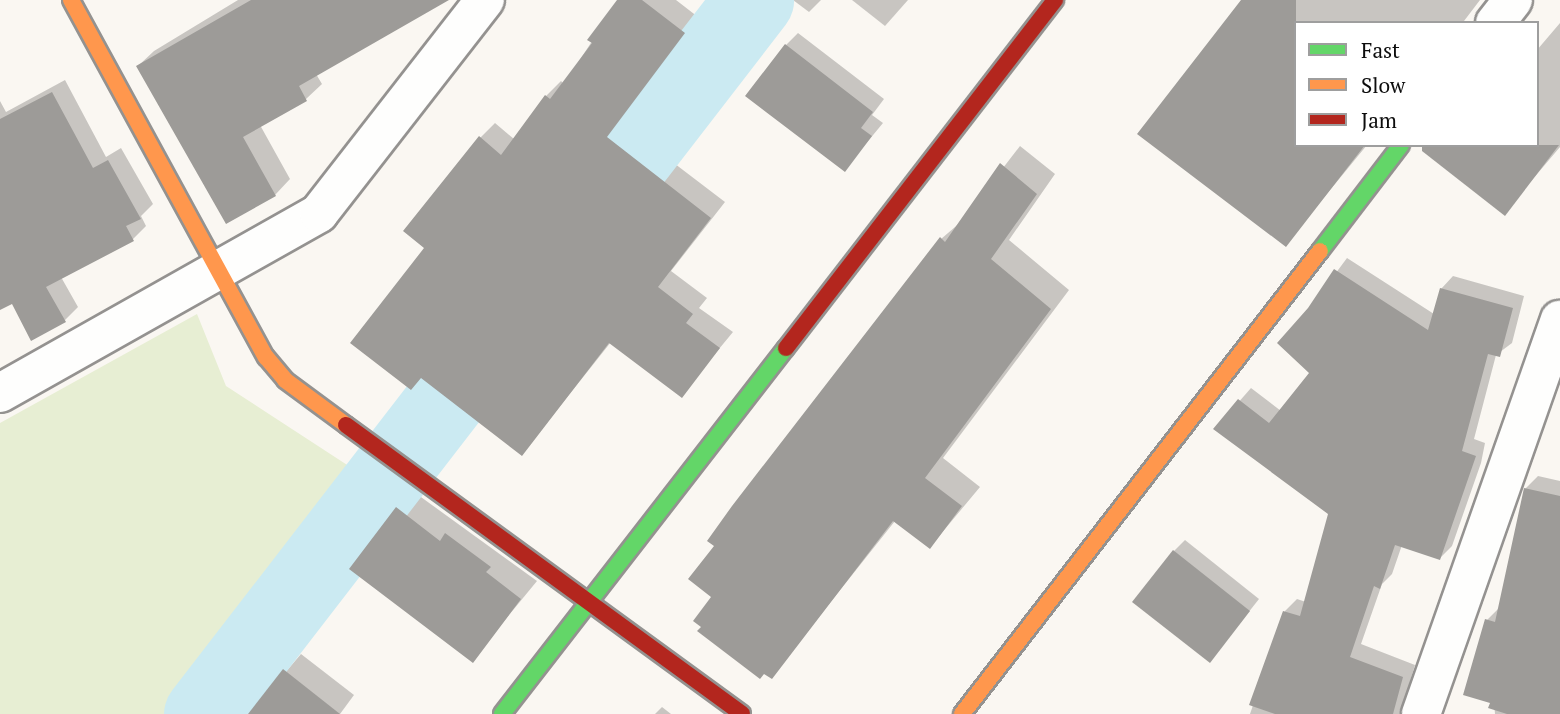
<!DOCTYPE html>
<style>
body{margin:0}
#map{position:relative;width:1560px;height:714px;overflow:hidden;background:#faf7f2;font-family:"PT Serif",serif}
div>[style]{position:absolute}
[style*='--x']{left:calc(var(--x)*1px);top:calc(var(--y)*1px);width:calc(var(--w)*1px);rotate:calc(var(--a)*1deg)}
.green>*{inset:0;background:#e7eed3}
.shadow>*{inset:0;background:#0003}
.river>*{height:79px;margin:-39.5px;padding:0 39.5px;transform-origin:39.5px;border-radius:39.5px;background:#cbeaf2}
.building>*{inset:0;background:#9d9b98}
.roads{filter:drop-shadow(2px 0 #949290) drop-shadow(-2px 0 #949290) drop-shadow(0 2px #949290) drop-shadow(0 -2px #949290)}
.street>*{height:38px;margin:-19px;padding:0 19px;transform-origin:19px;border-radius:19px;background:#fefefd}
.fast>*{height:16px;margin:-8px;padding:0 8px;transform-origin:8px;border-radius:8px;background:#63d668}
.slow>*{height:16px;margin:-8px;padding:0 8px;transform-origin:8px;border-radius:8px;background:#ff974d}
.jam>*{height:16px;margin:-8px;padding:0 8px;transform-origin:8px;border-radius:8px;background:#b3261e}
span{translate:-50% -50%;white-space:nowrap;text-align:center;line-height:1.15;-webkit-text-stroke:7px #fff;paint-order:stroke}
.legend{position:absolute;left:1294px;top:21px;width:245px;height:126px;box-sizing:border-box;background:#fff;border:2px solid #9e9e9e;margin:0;padding:9px 12px;list-style:none;font-size:21px;color:#0d0d0d}
.legend li{display:flex;align-items:center;gap:14px;height:35px}
.legend b{width:35px;border:2px solid #9e9e9e}
</style>
<div id="map">
<div class="green">
<i style="clip-path:polygon(197px 314px,226px 386px,361px 474px,177px 714px,0 714px,0 423px)"></i>
</div>
<div class="shadow">
<i style="clip-path:polygon(238px 0,427px 0,316px 74px,322px 84px,306px 99px,260px 125px,290px 179px,275px 195px,138px 66px,154px 51px)"></i>
<i style="clip-path:polygon(619px 0,676px 0,698px 17px,620px 122px,725px 202px,671px 271px,707px 298px,699px 308px,733px 332px,681px 395px,611px 342px,522px 454px,427px 247px,480px 138px,495px 123px,514px 139px,546px 96px,561px 81px,564px 84px)"></i>
<i style="clip-path:polygon(793px 0,821px 0,809px 12px)"></i>
<i style="clip-path:polygon(852px 0,908px 0,885px 26px)"></i>
<i style="clip-path:polygon(1243px 0,1480px 0,1464px 21px,1467px 23px,1296px 23px,1296px 145px,1367px 145px,1285px 245px)"></i>
<i style="clip-path:polygon(1560px 23px,1560px 147px,1504px 213px,1537px 145px,1537px 50px)"></i>
<i style="clip-path:polygon(798px 33px,884px 99px,872px 115px,883px 123px,845px 169px,786px 45px)"></i>
<i style="clip-path:polygon(65px 80px,106px 157px,121px 148px,153px 204px,141px 216px,146px 226px,133px 239px,61px 277px,78px 307px,65px 320px,12px 302px,0 308px,0 101px,6px 112px)"></i>
<i style="clip-path:polygon(1020px 146px,1055px 174px,1009px 240px,1069px 290px,943px 458px,980px 487px,930px 547px,895px 521px,771px 677px,714px 596px,716px 546px,941px 239px,962px 221px)"></i>
<i style="clip-path:polygon(1347px 258px,1434px 314px,1441px 289px,1453px 276px,1524px 296px,1512px 343px,1496px 355px,1474px 439px,1485px 443px,1481px 463px,1452px 546px,1440px 558px,1402px 545px,1392px 574px,1382px 584px,1361px 644px,1415px 665px,1400px 714px,1250px 714px,1285px 611px,1297px 599px,1306px 602px,1330px 514px,1216px 428px,1251px 388px,1281px 411px,1311px 372px,1309px 309px)"></i>
<i style="clip-path:polygon(1538px 476px,1560px 481px,1560px 714px,1495px 714px,1487px 620px,1500px 607px,1525px 489px)"></i>
<i style="clip-path:polygon(414px 492px,537px 581px,472px 660px,397px 508px)"></i>
<i style="clip-path:polygon(1185px 540px,1259px 599px,1210px 661px,1174px 551px)"></i>
<i style="clip-path:polygon(301px 654px,354px 695px,340px 714px,250px 714px)"></i>
<i style="clip-path:polygon(662px 707px,671px 714px,655px 714px)"></i>
</div>
<div class="river">
<i style="--x:203;--y:714;--w:902;--a:-52.34"></i>
</div>
<div class="building">
<i style="clip-path:polygon(251px 0,449px 0,299px 86px,307px 101px,243px 137px,276px 196px,226px 224px,136px 66px)"></i>
<i style="clip-path:polygon(617px 0,642px 0,685px 33px,607px 137px,711px 218px,658px 287px,693px 314px,686px 323px,720px 348px,682px 398px,609px 343px,522px 456px,421px 378px,411px 390px,350px 343px,424px 248px,403px 231px,479px 136px,501px 155px,545px 95px,550px 99px,592px 43px,587px 40px)"></i>
<i style="clip-path:polygon(1241px 0,1296px 0,1296px 145px,1365px 145px,1286px 247px,1137px 134px)"></i>
<i style="clip-path:polygon(785px 44px,873px 112px,861px 128px,872px 136px,845px 172px,745px 96px)"></i>
<i style="clip-path:polygon(52px 92px,93px 168px,108px 160px,141px 219px,126px 226px,134px 241px,46px 287px,66px 322px,31px 341px,12px 304px,0 310px,0 119px)"></i>
<i style="clip-path:polygon(1422px 145px,1559px 145px,1505px 216px,1422px 151px)"></i>
<i style="clip-path:polygon(1000px 163px,1037px 194px,991px 259px,1051px 309px,925px 478px,962px 506px,930px 549px,893px 521px,772px 679px,764px 674px,760px 679px,697px 631px,701px 627px,693px 621px,711px 597px,688px 579px,714px 546px,707px 541px,732px 506px,940px 237px,945px 242px)"></i>
<i style="clip-path:polygon(1334px 269px,1428px 330px,1440px 288px,1513px 308px,1500px 357px,1488px 354px,1462px 451px,1476px 456px,1440px 560px,1395px 545px,1380px 589px,1374px 586px,1350px 657px,1403px 677px,1393px 714px,1275px 714px,1249px 705px,1283px 611px,1300px 616px,1328px 514px,1213px 429px,1238px 399px,1269px 423px,1309px 373px,1277px 343px,1308px 308px)"></i>
<i style="clip-path:polygon(1524px 488px,1560px 496px,1560px 714px,1507px 714px,1488px 708px,1490px 703px,1463px 695px,1485px 619px,1495px 622px)"></i>
<i style="clip-path:polygon(396px 507px,440px 541px,445px 533px,491px 567px,486px 572px,521px 599px,473px 663px,349px 569px)"></i>
<i style="clip-path:polygon(1173px 550px,1250px 611px,1210px 663px,1132px 602px)"></i>
<i style="clip-path:polygon(283px 669px,340px 714px,248px 714px)"></i>
</div>
<div class="roads">
<div class="street">
<i style="--x:1495;--y:23;--w:29;--a:-52"></i>
<i style="--x:0;--y:393;--w:366;--a:-29.4"></i>
<i style="--x:319;--y:213;--w:270;--a:-52.1"></i>
<i style="--x:1421;--y:714;--w:418;--a:-70.6"></i>
</div>
<div class="fast">
<i style="--x:1320;--y:251;--w:133;--a:-52.6"></i>
<i style="--x:502;--y:714;--w:463;--a:-52.2"></i>
</div>
<div class="slow">
<i style="--x:71;--y:0;--w:407;--a:61.4"></i>
<i style="--x:266;--y:357;--w:30;--a:50"></i>
<i style="--x:285;--y:380;--w:76;--a:36.4"></i>
<i style="--x:962;--y:714;--w:585;--a:-52.29"></i>
</div>
<div class="jam">
<i style="--x:786;--y:348;--w:440;--a:-52.3"></i>
<i style="--x:346;--y:425;--w:490;--a:36.1"></i>
</div>
</div>
<ul class="legend">
<li><b style="height:9px;background:#63d668"></b>Fast</li>
<li><b style="height:9px;background:#ff974d"></b>Slow</li>
<li><b style="height:9px;background:#b3261e"></b>Jam</li>
</ul>
</div>
